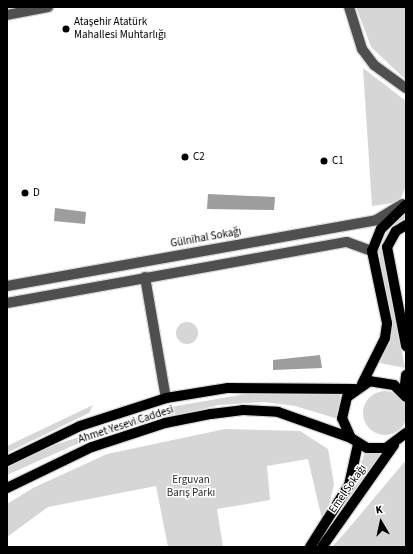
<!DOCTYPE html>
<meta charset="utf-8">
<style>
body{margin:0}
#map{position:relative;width:413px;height:554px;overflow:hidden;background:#fff;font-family:"Source Sans 3",sans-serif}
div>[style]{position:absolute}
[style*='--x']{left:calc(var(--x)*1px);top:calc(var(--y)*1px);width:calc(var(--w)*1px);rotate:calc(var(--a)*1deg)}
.green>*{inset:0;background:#d6d6d6}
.round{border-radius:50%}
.water>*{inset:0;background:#9d9d9d}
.roads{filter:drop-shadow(1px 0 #dbdbdb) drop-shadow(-1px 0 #dbdbdb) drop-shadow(0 1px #dbdbdb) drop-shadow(0 -1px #dbdbdb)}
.minor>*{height:10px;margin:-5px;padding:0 5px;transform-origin:5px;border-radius:5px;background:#4f4f4f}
.major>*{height:10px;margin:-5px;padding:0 5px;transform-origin:5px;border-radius:5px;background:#000}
.dots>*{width:11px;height:11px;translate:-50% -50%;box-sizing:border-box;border:2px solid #fff;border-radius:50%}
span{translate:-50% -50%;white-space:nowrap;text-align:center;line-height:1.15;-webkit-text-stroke:3px #fff;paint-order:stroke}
.poi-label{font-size:11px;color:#000}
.left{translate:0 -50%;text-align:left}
.street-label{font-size:11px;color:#000}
.park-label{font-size:11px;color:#2d2d2d}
.frame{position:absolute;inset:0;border:8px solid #000;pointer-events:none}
.north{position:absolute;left:361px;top:502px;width:40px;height:40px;-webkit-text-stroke:3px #fff;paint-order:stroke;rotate:351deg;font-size:11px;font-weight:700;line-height:16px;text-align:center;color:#000}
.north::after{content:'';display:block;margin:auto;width:14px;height:18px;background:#000;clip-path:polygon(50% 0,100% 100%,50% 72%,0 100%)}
</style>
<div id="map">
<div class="green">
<i style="clip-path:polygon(356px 7px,406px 7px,406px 80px,371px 47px)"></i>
<i style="clip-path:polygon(363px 68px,406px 101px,406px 187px,399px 202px,372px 206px)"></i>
<i style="clip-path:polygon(406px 213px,406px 217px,387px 235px,383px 247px,405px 368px,380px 363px,391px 338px,379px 251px,389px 228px)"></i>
<i class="round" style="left:176px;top:322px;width:22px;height:22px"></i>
<i style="clip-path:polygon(341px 390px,338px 419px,295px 406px,264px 402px,219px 405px,127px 427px,72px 446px,7px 475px,7px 467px,37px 451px,165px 408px,251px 393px)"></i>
<i class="round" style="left:363px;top:391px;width:44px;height:44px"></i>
<i style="clip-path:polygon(93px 405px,89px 413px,7px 453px,7px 446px)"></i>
<i style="clip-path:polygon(225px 429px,300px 431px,328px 449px,334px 484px,324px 528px,308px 459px,267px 466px,270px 500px,217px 509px,223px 547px,168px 547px,156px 486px,48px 507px,7px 537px,7px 504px,33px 488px,107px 454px)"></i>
<i style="clip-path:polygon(365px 452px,391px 456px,342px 515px,339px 513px,350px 496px)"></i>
<i style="clip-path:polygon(406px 460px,406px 547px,332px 547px,349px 528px)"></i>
</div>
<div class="water">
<i style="clip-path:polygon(208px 194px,275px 197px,274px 210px,207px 209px)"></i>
<i style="clip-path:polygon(55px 208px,86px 212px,85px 224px,54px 221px)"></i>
<i style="clip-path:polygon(320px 355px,322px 368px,273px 370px,273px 360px)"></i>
</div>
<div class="roads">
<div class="minor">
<i style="--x:349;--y:7;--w:44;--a:72.8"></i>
<i style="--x:362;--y:49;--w:20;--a:53"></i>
<i style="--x:374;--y:65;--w:39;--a:36"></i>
<i style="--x:7;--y:15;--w:42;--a:-11"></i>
<i style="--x:145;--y:277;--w:123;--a:80.2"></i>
<i style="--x:7;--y:286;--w:375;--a:-10.1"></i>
<i style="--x:376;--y:220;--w:31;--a:-31"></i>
<i style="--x:7;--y:303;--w:345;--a:-10.2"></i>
<i style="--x:347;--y:242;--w:27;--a:20"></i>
</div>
<div class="major">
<i style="--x:406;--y:225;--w:12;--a:149"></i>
<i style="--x:396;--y:231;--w:18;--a:119"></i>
<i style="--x:387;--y:247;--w:101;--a:79.1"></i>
<i style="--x:362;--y:384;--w:51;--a:-63.4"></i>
<i style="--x:385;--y:338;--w:15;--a:-82"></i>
<i style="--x:387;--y:323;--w:74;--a:-101.8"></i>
<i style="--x:372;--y:251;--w:24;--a:-68"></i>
<i style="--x:381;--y:229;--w:35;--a:-44"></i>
<i style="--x:404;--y:394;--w:19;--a:-84"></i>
<i style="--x:406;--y:397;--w:17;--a:-135"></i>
<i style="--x:394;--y:385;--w:24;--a:-171"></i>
<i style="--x:370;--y:381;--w:28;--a:145"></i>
<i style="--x:347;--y:397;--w:22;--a:103"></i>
<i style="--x:342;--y:418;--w:22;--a:66"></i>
<i style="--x:351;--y:438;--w:19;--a:32"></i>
<i style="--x:367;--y:448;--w:19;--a:0"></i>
<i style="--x:386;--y:448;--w:25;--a:-37"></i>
<i style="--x:7;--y:461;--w:81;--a:-25.6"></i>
<i style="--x:80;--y:426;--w:90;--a:-18"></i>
<i style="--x:166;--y:398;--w:63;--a:-9.2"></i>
<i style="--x:228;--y:388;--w:127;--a:0.5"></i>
<i style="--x:7;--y:488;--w:94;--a:-25.8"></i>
<i style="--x:92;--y:447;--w:77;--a:-18.2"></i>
<i style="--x:165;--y:423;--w:47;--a:-11.1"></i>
<i style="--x:211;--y:414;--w:32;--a:-7"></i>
<i style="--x:243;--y:410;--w:35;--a:3"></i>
<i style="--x:278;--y:412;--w:77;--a:19.6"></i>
<i style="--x:310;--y:547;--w:73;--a:-57.8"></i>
<i style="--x:349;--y:485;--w:42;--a:-77.6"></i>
<i style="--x:322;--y:547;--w:125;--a:-54.8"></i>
</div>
</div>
<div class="dots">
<i style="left:66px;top:29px;background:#000"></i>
<i style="left:185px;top:157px;background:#000"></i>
<i style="left:324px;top:161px;background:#000"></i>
<i style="left:25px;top:193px;background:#000"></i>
</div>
<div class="poi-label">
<span class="left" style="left:74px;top:29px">Ataşehir Atatürk<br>Mahallesi Muhtarlığı</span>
<span class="left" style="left:193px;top:157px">C2</span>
<span class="left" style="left:332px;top:161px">C1</span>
<span class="left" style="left:33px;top:193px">D</span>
</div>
<div class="street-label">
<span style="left:206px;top:238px;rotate:-10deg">Gülnihal Sokağı</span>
<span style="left:126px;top:425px;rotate:-18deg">Ahmet Yesevi Caddesi</span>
<span style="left:348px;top:489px;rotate:-55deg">Emel Sokağı</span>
</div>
<div class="park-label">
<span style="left:191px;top:487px">Erguvan<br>Barış Parkı</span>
</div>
<div class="frame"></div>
<div class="north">K</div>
</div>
